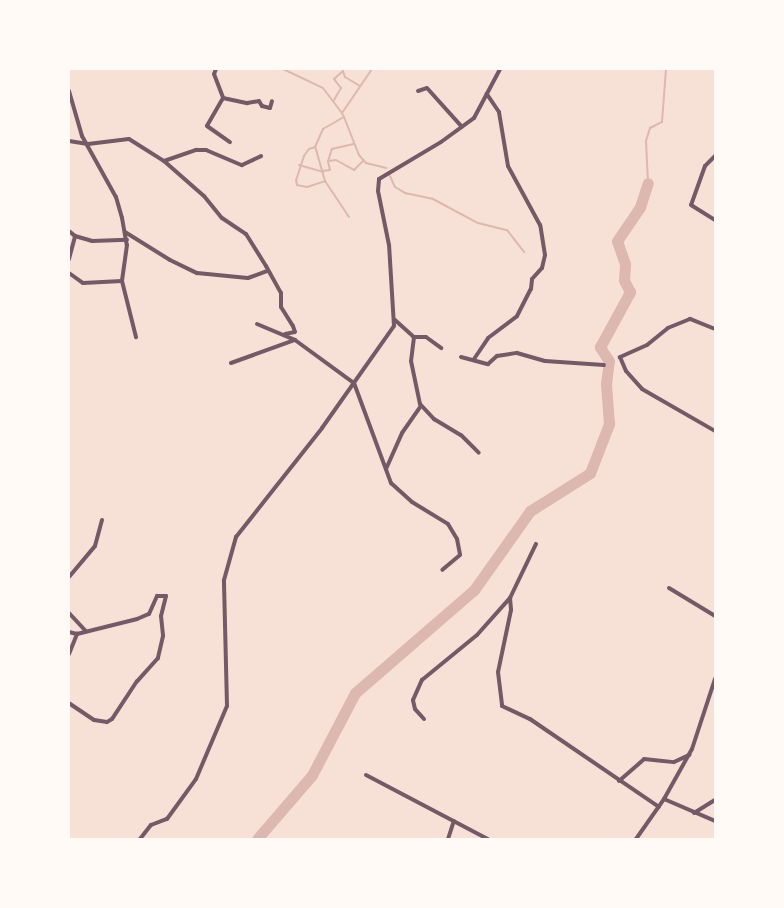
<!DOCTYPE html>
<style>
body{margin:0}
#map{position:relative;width:784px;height:908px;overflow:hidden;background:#f7e1d7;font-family:"DM Sans",sans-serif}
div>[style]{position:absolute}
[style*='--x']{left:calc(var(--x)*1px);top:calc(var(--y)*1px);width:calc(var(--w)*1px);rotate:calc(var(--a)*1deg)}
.stream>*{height:2px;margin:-1px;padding:0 1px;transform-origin:1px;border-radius:1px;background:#dcb8b0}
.river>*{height:11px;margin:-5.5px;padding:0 5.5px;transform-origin:5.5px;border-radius:5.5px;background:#dcb8b0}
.minor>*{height:4px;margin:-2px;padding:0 2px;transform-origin:2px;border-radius:2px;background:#755966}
span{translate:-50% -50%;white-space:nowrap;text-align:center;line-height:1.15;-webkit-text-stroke:4px #fffaf5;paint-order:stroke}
.frame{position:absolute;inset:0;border:70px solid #fffaf5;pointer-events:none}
</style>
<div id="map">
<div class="stream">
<i style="--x:283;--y:69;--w:44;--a:25.4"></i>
<i style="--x:323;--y:88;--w:31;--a:53"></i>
<i style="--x:334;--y:100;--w:14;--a:-60"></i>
<i style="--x:341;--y:88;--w:11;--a:-128"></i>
<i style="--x:334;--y:79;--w:12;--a:-42"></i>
<i style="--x:343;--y:71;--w:6;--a:72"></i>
<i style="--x:345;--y:77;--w:17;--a:31"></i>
<i style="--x:344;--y:117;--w:41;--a:68.5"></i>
<i style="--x:359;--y:155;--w:11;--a:49"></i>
<i style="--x:366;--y:163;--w:21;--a:14"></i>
<i style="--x:315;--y:147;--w:6;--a:162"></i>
<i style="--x:309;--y:149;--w:9;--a:126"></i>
<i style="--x:304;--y:156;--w:25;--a:108"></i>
<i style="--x:296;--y:180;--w:5;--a:79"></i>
<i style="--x:297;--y:185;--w:10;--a:11"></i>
<i style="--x:307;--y:187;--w:19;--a:-18"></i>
<i style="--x:328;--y:161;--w:8;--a:-7"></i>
<i style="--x:336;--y:160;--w:21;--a:29"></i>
<i style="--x:354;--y:170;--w:14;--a:-45"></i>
<i style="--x:299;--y:165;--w:25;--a:16"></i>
<i style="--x:322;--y:171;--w:8;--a:-7"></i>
<i style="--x:330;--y:170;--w:9;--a:-103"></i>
<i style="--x:328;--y:161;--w:13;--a:-72"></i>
<i style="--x:332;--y:149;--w:22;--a:-13"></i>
<i style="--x:390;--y:176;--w:12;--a:66"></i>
<i style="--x:395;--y:187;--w:12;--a:31"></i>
<i style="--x:405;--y:193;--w:29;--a:12"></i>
<i style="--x:433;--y:199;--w:51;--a:28.1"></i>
<i style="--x:478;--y:223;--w:30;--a:14"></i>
<i style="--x:507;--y:230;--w:28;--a:52"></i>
<i style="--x:648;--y:183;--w:42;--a:-92.7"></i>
<i style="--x:646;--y:141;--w:14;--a:-73"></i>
<i style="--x:650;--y:128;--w:13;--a:-27"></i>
<i style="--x:662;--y:122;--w:53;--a:-85.7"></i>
<i style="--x:349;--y:217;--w:43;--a:-123.7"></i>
<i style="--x:325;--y:181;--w:35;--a:-106"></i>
<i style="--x:315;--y:147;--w:20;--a:-66"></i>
<i style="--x:323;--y:129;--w:24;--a:-30"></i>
<i style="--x:344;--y:117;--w:4;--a:-117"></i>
<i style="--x:342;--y:113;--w:53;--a:-55.7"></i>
</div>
<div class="river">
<i style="--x:257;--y:839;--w:84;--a:-49.3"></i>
<i style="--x:312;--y:775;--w:93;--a:-62.3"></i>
<i style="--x:355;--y:693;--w:157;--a:-40.9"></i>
<i style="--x:474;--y:590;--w:97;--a:-54.7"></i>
<i style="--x:530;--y:511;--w:71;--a:-32.3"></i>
<i style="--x:590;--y:473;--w:53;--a:-68.8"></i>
<i style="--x:609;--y:424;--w:40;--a:-94.3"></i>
<i style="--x:606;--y:384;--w:23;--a:-83"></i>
<i style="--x:609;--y:361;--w:17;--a:-123"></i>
<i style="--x:600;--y:347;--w:63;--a:-61.4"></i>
<i style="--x:630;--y:292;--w:13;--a:-117"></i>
<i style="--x:624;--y:280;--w:16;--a:-86"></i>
<i style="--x:625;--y:264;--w:24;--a:-109"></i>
<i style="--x:617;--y:241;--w:41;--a:-55.9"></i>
<i style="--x:640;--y:207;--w:25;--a:-72"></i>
</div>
<div class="minor">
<i style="--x:216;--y:69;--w:5;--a:112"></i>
<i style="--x:214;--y:74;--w:26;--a:69"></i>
<i style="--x:223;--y:98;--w:32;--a:120"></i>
<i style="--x:207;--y:126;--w:28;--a:35"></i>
<i style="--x:69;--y:91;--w:47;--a:73.9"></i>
<i style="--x:82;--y:136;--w:70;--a:60.9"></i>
<i style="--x:116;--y:197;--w:22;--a:74"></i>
<i style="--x:122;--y:218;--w:27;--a:80"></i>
<i style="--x:127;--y:245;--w:36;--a:98"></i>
<i style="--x:122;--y:281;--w:58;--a:76"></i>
<i style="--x:418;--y:91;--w:9;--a:-18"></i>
<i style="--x:427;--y:88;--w:52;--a:48.1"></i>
<i style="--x:223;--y:98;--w:25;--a:12"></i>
<i style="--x:247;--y:103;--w:12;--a:-9"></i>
<i style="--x:259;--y:101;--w:6;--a:59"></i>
<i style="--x:262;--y:106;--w:8;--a:14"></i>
<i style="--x:270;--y:108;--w:7;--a:-74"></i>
<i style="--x:69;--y:141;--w:19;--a:9"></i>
<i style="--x:88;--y:144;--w:41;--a:-7"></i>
<i style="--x:129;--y:139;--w:41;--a:32.2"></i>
<i style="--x:164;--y:161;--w:53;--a:41.2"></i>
<i style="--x:204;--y:196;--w:28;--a:51"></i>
<i style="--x:222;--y:218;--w:29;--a:34"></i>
<i style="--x:246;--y:234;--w:38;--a:58"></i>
<i style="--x:266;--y:266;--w:31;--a:61"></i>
<i style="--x:281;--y:293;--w:14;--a:90"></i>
<i style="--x:281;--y:307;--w:22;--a:58"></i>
<i style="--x:293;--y:326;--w:6;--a:72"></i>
<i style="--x:295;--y:332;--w:10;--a:169"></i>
<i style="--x:715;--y:156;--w:14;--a:135"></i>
<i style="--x:705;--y:166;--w:41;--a:109.7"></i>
<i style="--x:691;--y:205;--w:28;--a:32"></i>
<i style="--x:164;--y:161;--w:34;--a:-19"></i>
<i style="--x:196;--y:150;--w:10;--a:0"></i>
<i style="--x:206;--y:150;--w:39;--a:23"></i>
<i style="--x:242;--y:165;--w:21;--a:-25"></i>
<i style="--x:69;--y:231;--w:8;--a:40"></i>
<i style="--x:75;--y:236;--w:18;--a:16"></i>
<i style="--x:92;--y:241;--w:35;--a:-2"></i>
<i style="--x:125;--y:232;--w:53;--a:31.9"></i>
<i style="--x:170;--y:260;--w:30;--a:26"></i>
<i style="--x:197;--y:273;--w:51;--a:5.6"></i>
<i style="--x:248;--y:278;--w:20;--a:-20"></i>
<i style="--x:69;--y:259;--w:24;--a:-75"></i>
<i style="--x:69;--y:273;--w:17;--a:36"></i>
<i style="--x:83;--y:283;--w:39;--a:-3"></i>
<i style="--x:395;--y:320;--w:25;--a:42"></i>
<i style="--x:257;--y:324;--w:41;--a:22.8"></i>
<i style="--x:295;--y:340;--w:73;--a:36.1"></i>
<i style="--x:354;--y:383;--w:107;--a:69.7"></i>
<i style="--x:391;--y:483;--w:28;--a:42"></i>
<i style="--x:412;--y:502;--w:42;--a:31.4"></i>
<i style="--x:448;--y:524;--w:17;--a:59"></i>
<i style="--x:457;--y:539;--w:16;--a:79"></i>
<i style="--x:460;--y:555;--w:23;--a:140"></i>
<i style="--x:715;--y:329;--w:27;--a:-158"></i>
<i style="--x:690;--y:319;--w:24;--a:158"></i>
<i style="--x:668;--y:328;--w:27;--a:141"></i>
<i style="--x:647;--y:345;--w:30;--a:156"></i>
<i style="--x:620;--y:357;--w:15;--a:67"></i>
<i style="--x:626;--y:371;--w:24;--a:48"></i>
<i style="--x:642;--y:389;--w:84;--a:29.9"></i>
<i style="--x:414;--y:337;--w:24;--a:97"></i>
<i style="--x:411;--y:361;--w:44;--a:78.2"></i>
<i style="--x:420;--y:404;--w:21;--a:47"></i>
<i style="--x:434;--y:419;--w:31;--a:31"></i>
<i style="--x:461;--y:435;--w:25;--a:45"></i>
<i style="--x:414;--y:337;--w:12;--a:0"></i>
<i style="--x:426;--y:337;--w:19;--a:36"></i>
<i style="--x:461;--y:357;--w:28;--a:15"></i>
<i style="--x:488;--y:364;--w:12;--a:-42"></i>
<i style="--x:497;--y:356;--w:20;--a:-9"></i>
<i style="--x:517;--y:353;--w:29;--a:16"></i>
<i style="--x:545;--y:361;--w:59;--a:3.9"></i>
<i style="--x:474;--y:359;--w:25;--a:-56"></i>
<i style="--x:488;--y:338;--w:36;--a:-37"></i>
<i style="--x:517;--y:316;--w:30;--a:-63"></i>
<i style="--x:531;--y:289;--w:10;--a:-84"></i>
<i style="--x:532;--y:279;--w:15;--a:-48"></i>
<i style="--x:542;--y:268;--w:13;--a:-77"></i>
<i style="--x:545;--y:255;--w:30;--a:-99"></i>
<i style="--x:540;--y:225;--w:67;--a:-118.5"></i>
<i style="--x:508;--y:166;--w:55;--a:-99.5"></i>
<i style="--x:499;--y:112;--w:22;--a:-124"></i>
<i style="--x:231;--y:363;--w:68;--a:-19.8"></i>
<i style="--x:386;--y:469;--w:39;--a:-66"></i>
<i style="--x:402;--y:433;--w:33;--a:-55"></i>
<i style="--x:69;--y:577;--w:40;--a:-50"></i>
<i style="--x:95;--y:546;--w:27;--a:-75"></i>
<i style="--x:669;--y:588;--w:54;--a:31.3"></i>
<i style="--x:510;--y:598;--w:12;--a:85"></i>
<i style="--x:511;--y:610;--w:63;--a:101.8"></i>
<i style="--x:498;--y:672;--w:34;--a:83"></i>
<i style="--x:502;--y:706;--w:31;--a:25"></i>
<i style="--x:530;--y:719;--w:156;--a:34.3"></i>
<i style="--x:69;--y:613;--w:25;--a:47"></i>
<i style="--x:69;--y:632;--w:8;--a:14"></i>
<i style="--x:77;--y:634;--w:62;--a:-14"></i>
<i style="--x:137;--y:619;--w:13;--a:-23"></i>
<i style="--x:149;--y:614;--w:20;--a:-66"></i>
<i style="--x:157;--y:596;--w:9;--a:0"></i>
<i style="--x:166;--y:596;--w:21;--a:104"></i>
<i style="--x:161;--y:616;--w:20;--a:84"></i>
<i style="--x:163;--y:636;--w:23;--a:103"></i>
<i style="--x:158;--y:658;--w:31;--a:132"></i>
<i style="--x:137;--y:681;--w:45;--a:123.3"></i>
<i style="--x:112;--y:719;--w:6;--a:149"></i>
<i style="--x:107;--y:722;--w:13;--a:-171"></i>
<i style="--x:94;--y:720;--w:30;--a:-146"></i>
<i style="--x:69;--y:654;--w:22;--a:-68"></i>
<i style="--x:424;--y:719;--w:13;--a:-132"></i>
<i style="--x:415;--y:709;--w:9;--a:-103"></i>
<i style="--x:413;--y:700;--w:22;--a:-66"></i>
<i style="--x:422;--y:680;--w:71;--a:-39.3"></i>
<i style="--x:477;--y:635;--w:50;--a:-48.3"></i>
<i style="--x:510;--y:598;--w:60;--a:-64.3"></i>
<i style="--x:366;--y:775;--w:138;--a:27.7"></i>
<i style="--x:619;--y:781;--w:33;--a:-41"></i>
<i style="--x:644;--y:759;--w:30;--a:6"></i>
<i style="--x:674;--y:762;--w:17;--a:-25"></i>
<i style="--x:664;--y:799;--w:56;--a:23.3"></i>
<i style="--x:694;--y:813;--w:25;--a:-32"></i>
<i style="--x:140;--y:839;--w:18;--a:-52"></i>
<i style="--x:151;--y:825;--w:17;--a:-21"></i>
<i style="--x:167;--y:819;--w:49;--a:-54.1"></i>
<i style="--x:196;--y:779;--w:79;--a:-67"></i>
<i style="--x:227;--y:706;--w:126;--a:-91.4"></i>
<i style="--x:224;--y:580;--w:45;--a:-74.4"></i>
<i style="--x:236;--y:537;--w:139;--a:-51.7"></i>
<i style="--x:322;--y:428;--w:125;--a:-54.8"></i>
<i style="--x:394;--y:326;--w:81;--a:-93.5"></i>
<i style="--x:389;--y:245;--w:55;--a:-101.5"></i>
<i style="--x:378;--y:191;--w:12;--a:-85"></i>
<i style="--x:379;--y:179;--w:72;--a:-30.8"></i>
<i style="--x:441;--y:142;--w:41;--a:-36"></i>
<i style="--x:474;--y:118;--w:55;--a:-62"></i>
<i style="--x:448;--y:839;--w:19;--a:-72"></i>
<i style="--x:636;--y:839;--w:49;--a:-55"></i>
<i style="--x:664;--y:799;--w:57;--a:-60.8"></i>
<i style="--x:692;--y:749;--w:74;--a:-71.8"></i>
</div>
<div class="frame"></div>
</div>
